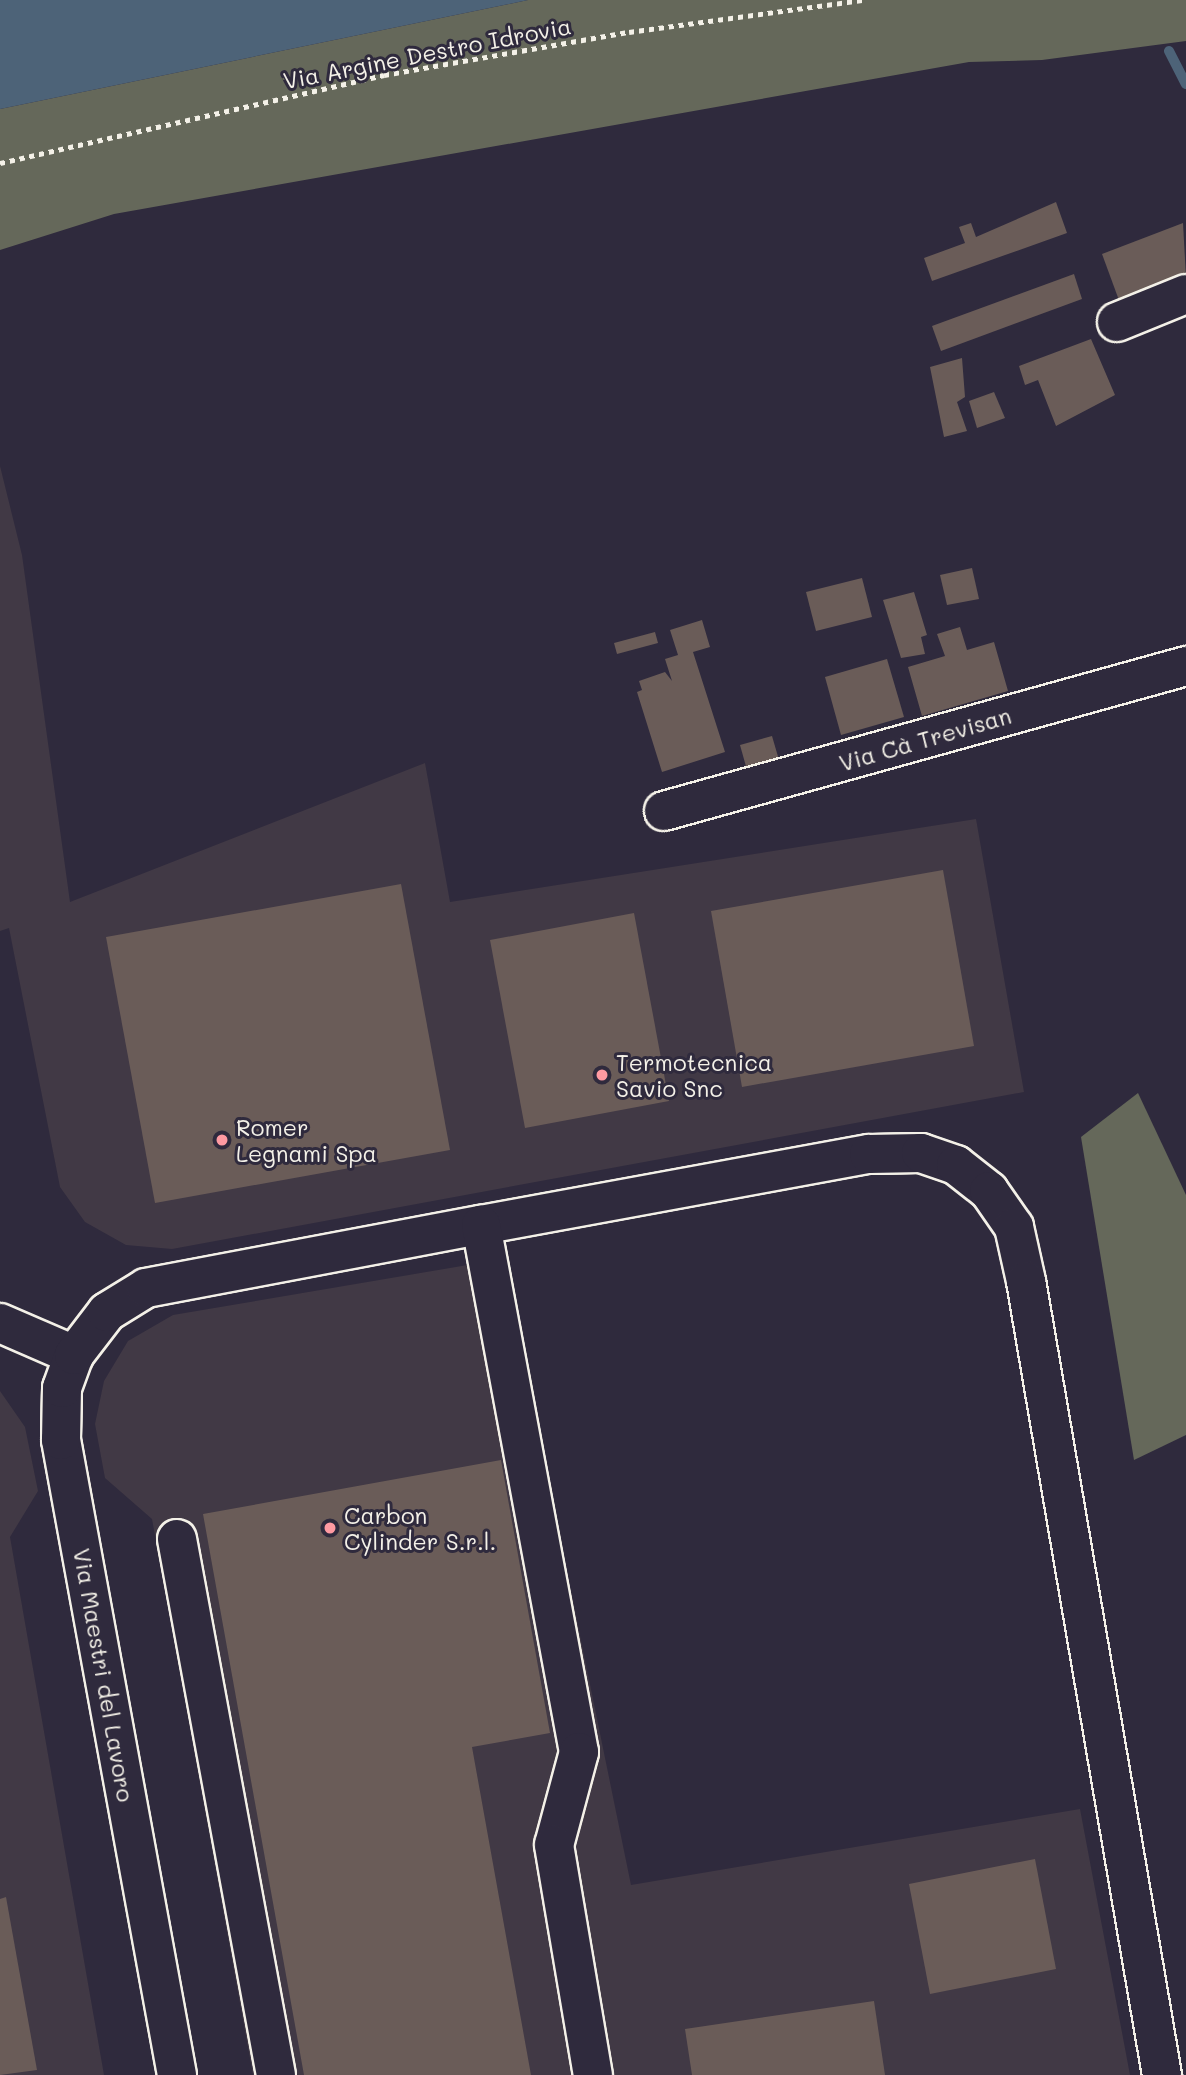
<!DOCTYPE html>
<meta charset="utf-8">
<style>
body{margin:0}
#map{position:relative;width:1186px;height:2075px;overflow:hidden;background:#2f2a3d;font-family:Mali,sans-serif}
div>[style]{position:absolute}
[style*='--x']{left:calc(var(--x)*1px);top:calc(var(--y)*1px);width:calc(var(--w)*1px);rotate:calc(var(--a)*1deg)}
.built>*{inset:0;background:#413945}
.green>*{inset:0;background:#65685a}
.water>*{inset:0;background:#4d6378}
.stream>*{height:10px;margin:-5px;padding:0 5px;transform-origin:5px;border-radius:5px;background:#4d6378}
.building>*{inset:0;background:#6a5c58}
.path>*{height:4.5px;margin-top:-2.25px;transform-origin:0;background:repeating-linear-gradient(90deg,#f4f1e8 0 5px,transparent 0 10px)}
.roads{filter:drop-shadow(2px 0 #f4f1e8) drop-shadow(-2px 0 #f4f1e8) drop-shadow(0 2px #f4f1e8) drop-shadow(0 -2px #f4f1e8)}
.minor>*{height:38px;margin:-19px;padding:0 19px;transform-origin:19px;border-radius:19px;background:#2f2a3d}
.dots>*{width:19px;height:19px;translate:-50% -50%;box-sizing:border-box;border:4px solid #2f2a3d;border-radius:50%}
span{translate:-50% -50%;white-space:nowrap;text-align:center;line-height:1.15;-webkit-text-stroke:6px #2f2a3d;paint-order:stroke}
.street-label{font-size:23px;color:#f4f1e8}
.poi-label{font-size:23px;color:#f4f1e8}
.left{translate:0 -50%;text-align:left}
</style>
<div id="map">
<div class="built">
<i style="clip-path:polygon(0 466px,22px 555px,70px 902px,425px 763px,450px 902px,976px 819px,1024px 1092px,172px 1249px,126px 1245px,85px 1222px,60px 1187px,9px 928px,0 931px)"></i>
<i style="clip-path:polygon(503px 1259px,631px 1885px,1080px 1809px,1130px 2075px,253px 2075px,152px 1519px,105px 1478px,95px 1424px,104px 1381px,128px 1341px,173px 1315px)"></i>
<i style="clip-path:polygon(0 1391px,25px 1427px,38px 1491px,10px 1537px,104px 2075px,0 2075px)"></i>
</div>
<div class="green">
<i style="clip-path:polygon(528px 0,1186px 0,1186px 41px,1042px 60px,969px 62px,114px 214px,0 250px,0 109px)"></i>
<i style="clip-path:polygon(1138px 1093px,1186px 1195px,1186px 1435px,1134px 1460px,1081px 1137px)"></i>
</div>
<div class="water">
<i style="clip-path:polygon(0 0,528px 0,0 109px)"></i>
</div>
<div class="stream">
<i style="--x:1169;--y:51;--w:37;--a:63"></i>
</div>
<div class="building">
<i style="clip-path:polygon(1056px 202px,1067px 233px,932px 281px,924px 258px,965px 243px,959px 227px,971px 223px,976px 237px)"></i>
<i style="clip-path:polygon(1183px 223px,1186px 278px,1120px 303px,1102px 254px)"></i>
<i style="clip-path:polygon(1074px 274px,1082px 299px,941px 351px,932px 326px)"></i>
<i style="clip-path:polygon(1091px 339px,1115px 395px,1056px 426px,1038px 380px,1025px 385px,1019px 366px)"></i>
<i style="clip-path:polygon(962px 358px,965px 397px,957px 402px,967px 431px,944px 437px,930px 367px)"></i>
<i style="clip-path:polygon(994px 392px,1005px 418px,977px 428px,969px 401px)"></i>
<i style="clip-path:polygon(972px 568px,979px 599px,947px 605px,940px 575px)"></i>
<i style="clip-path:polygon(862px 578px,872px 617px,816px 631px,806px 592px)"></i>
<i style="clip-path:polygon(914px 592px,927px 635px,921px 637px,925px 654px,901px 658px,883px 600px)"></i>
<i style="clip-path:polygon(702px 620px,710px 647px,693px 652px,725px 752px,662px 772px,637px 692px,642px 690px,639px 681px,665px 672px,672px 681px,665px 659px,678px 655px,670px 630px)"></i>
<i style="clip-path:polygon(960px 627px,967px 650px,994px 642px,1008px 691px,922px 716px,908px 667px,945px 656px,937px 634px)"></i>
<i style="clip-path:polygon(655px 632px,658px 643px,617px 654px,614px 643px)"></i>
<i style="clip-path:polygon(887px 659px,904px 717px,841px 735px,825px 677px)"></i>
<i style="clip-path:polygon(772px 736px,779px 760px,747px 770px,740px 745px)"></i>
<i style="clip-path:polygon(943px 870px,974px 1046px,742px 1087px,711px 911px)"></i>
<i style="clip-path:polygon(401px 884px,450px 1150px,155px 1203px,106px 937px)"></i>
<i style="clip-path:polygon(634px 913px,669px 1101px,525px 1128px,490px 940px)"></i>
<i style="clip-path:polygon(501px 1460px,550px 1733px,472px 1747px,531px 2075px,304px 2075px,203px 1514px)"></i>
<i style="clip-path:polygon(1035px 1859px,1056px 1969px,930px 1994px,909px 1884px)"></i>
<i style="clip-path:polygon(6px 1897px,37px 2070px,0 2075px,0 1899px)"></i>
<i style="clip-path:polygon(874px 2001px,885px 2075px,692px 2075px,685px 2029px)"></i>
</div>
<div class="path">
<i style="--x:0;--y:163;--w:394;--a:-12.9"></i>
<i style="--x:384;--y:75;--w:249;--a:-10"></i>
<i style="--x:629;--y:32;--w:237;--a:-7.8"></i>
</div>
<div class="roads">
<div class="minor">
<i style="--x:1117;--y:322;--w:74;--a:-22.1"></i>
<i style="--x:664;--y:811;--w:542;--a:-15.52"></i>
<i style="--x:481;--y:1225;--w:394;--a:-10.4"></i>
<i style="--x:869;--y:1154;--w:52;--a:-1.1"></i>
<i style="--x:921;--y:1153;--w:37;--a:19"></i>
<i style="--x:956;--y:1165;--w:42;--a:38.2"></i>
<i style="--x:989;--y:1191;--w:44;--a:55.2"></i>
<i style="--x:1014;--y:1227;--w:55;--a:77.5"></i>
<i style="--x:1026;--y:1281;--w:806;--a:80.28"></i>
<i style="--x:0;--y:1323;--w:81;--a:23.4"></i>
<i style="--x:177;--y:1539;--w:545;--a:79.54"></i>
<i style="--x:177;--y:2075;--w:646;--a:-100.35"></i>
<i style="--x:61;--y:1440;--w:52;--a:-88.9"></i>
<i style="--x:62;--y:1388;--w:35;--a:-70"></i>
<i style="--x:74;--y:1355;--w:54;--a:-52.5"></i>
<i style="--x:107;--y:1312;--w:46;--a:-31.6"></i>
<i style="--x:146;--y:1288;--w:341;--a:-10.7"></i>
<i style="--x:481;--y:1225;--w:536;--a:79.47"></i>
<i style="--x:579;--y:1752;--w:96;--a:105"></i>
<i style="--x:554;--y:1845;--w:233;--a:80.4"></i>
</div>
</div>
<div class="dots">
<i style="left:602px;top:1075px;background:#ff9aa2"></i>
<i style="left:222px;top:1140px;background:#ff9aa2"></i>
<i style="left:330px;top:1528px;background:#ff9aa2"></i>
</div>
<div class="street-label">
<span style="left:427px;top:53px;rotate:-11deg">Via Argine Destro Idrovia</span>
<span style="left:925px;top:739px;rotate:-16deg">Via Cà Trevisan</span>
<span style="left:104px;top:1675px;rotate:80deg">Via Maestri del Lavoro</span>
</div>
<div class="poi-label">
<span class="left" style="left:616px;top:1075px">Termotecnica<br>Savio Snc</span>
<span class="left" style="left:236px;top:1140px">Romer<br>Legnami Spa</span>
<span class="left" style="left:344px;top:1528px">Carbon<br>Cylinder S.r.l.</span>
</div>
</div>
